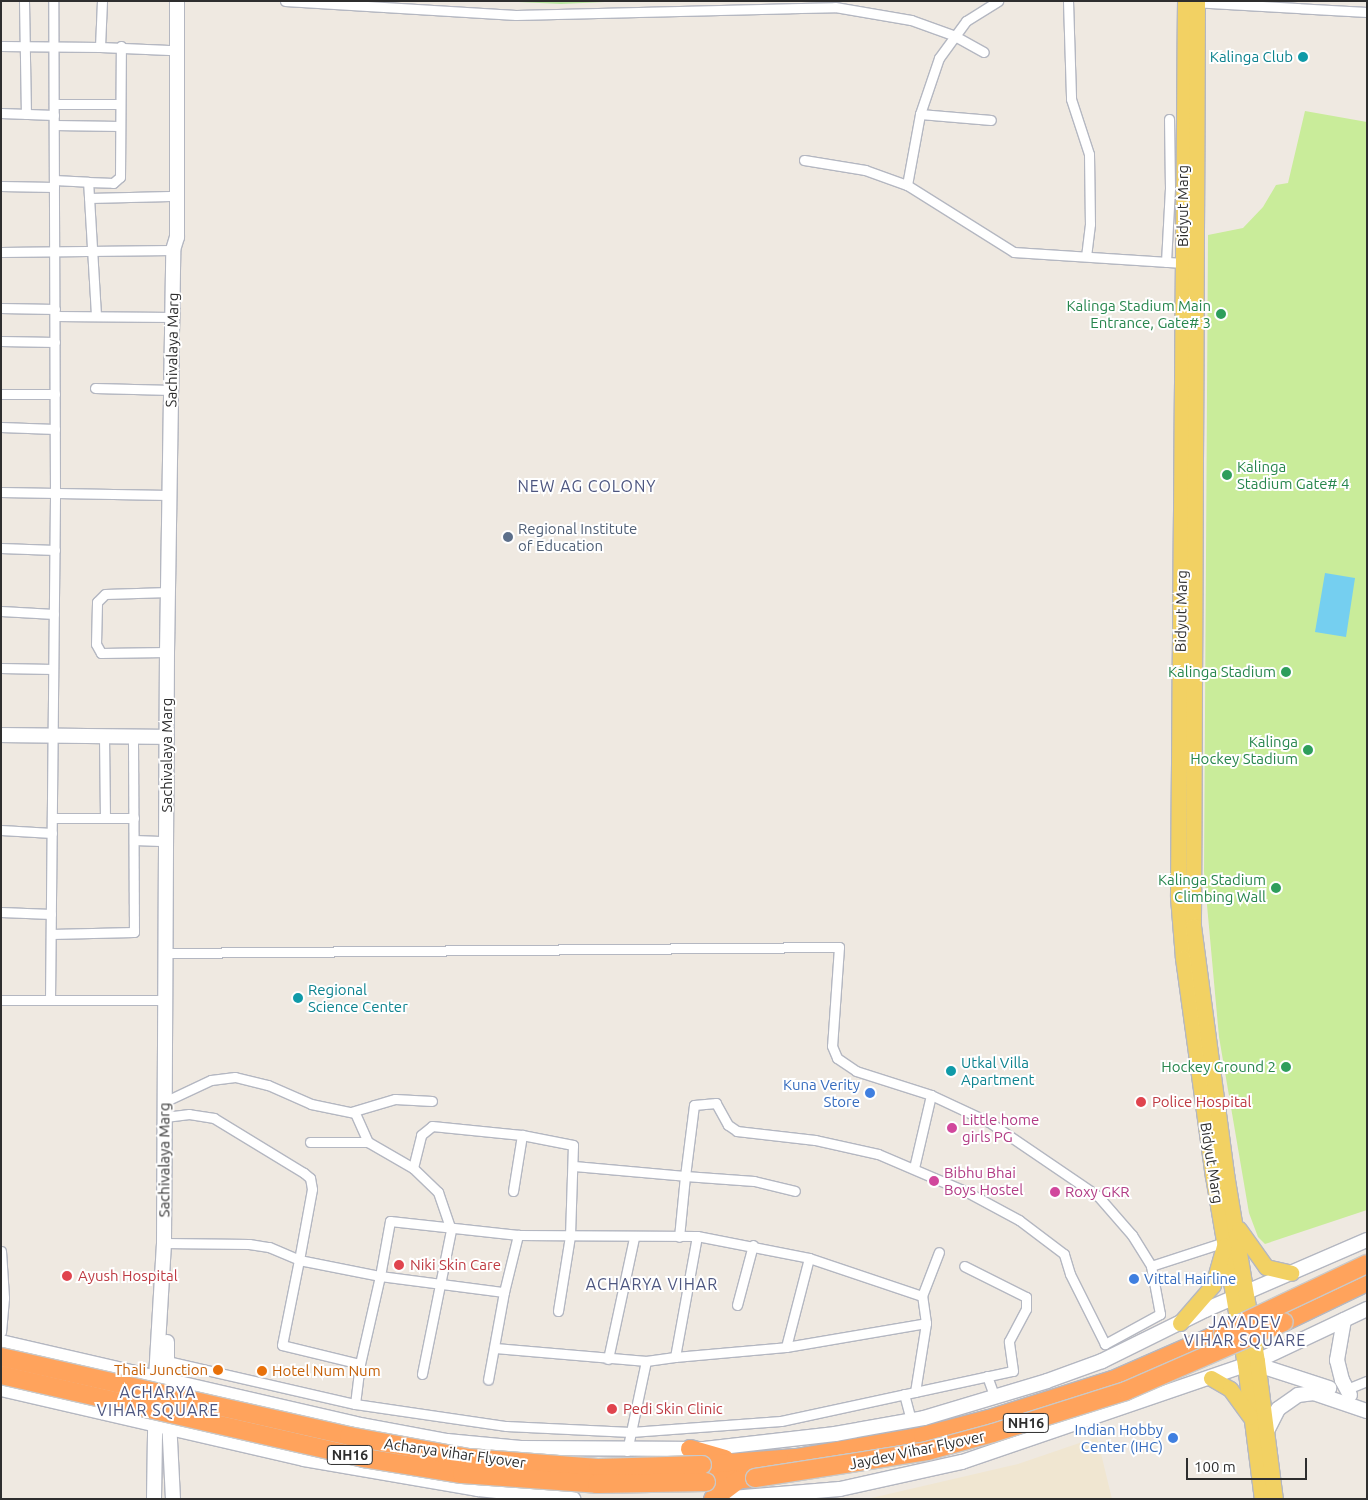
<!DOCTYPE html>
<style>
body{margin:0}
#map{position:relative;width:1368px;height:1500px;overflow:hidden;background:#efe9e1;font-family:Ubuntu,sans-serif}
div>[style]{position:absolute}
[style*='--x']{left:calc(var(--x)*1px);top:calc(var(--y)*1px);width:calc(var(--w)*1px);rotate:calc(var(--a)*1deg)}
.education>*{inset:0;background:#f0e6d1}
.green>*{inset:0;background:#b6e59e}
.pitch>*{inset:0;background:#c9ec9a}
.water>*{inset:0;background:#75cff0}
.roads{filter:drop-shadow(1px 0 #b4b7c1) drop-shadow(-1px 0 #b4b7c1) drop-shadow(0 1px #b4b7c1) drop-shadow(0 -1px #b4b7c1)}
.street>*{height:9px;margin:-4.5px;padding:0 4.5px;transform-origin:4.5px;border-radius:4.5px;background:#fff}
.secondary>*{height:14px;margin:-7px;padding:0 7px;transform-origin:7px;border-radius:7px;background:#fff}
.primary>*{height:15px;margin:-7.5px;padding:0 7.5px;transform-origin:7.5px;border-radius:7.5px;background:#f2d163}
.highway>*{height:18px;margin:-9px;padding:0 9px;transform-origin:9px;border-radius:9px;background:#ffa35c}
.bridges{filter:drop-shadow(1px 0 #c9c9c9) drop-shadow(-1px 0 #c9c9c9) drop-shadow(0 1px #c9c9c9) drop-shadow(0 -1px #c9c9c9)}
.highway-bridge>*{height:18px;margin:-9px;padding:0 9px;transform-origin:9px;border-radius:9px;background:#ffa35c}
.dots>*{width:14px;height:14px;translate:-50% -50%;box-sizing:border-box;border:2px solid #fff;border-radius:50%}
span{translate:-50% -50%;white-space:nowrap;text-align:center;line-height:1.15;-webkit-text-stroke:4px #fff;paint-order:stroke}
.shield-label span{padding:1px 4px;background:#fff;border:1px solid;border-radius:4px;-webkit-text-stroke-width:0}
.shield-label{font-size:14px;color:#2e2e2e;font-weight:700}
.culture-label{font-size:15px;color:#0d838f}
.right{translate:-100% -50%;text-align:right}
.left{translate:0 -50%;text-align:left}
.street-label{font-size:15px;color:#2e2e2e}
.leisure-label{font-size:15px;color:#27864d}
.service-label{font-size:15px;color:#4e5e75}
.shop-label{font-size:15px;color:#366cbe}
.health-label{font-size:15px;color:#be3a42}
.hotel-label{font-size:15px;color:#b23c85}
.food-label{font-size:15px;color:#c56008}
.neighbourhood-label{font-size:16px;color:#4d5680;letter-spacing:1px}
.frame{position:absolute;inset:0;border:2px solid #2e2e2e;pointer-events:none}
.scale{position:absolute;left:1186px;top:1458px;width:121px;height:22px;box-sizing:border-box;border:2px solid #2e2e2e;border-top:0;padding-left:6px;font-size:15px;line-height:18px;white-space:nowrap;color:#2e2e2e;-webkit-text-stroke:4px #fff;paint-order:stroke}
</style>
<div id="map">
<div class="education">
<i style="clip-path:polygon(1097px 1437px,1112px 1499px,867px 1499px,1018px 1464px)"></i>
</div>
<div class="green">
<i style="clip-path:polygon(497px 1px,626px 1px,561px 4px)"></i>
</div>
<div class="pitch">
<i style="clip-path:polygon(1305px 111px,1367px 122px,1367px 1210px,1265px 1244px,1258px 1237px,1249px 1213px,1219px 1037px,1204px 872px,1208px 235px,1243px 228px,1263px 207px,1276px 185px,1288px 183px)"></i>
</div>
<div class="water">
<i style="clip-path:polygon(1325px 573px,1355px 578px,1346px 637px,1315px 632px)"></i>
</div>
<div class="roads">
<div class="street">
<i style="--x:24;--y:1;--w:113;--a:89"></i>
<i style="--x:102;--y:1;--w:46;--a:92.5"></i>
<i style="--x:100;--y:47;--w:69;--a:2.5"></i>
<i style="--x:285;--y:1;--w:231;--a:3.5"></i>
<i style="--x:516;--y:15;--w:319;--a:-1.4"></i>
<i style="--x:835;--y:7;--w:77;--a:9.7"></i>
<i style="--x:911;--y:20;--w:45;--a:19.7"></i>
<i style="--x:953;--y:35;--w:35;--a:29"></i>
<i style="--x:1068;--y:1;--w:98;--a:88.2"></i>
<i style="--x:1071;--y:99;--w:58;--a:71.9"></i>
<i style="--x:1089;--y:154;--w:70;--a:89.2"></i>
<i style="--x:1090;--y:224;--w:31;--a:97"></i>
<i style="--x:1192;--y:2;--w:175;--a:3.3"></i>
<i style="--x:1;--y:46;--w:99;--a:0.6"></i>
<i style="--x:54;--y:104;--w:66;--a:0"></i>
<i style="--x:1;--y:113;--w:53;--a:2.2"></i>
<i style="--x:920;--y:114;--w:71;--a:4.8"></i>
<i style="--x:54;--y:125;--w:66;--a:0.9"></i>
<i style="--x:804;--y:160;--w:62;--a:9.3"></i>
<i style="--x:865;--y:170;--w:45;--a:19.7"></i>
<i style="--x:907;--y:185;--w:126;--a:32.1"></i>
<i style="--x:1014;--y:252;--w:169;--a:3.7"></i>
<i style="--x:54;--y:180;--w:34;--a:3"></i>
<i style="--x:907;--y:185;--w:72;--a:-79.6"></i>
<i style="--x:920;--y:114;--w:59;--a:-71.3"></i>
<i style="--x:939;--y:58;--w:46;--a:-53.9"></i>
<i style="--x:966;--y:21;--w:38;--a:-32"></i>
<i style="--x:1;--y:186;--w:53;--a:1.1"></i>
<i style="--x:89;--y:198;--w:81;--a:-1.4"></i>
<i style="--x:1;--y:252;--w:172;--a:-0.7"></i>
<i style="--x:1166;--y:262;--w:74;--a:-86.9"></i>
<i style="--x:1170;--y:188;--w:69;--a:-90.8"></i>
<i style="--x:1;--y:308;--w:54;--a:1.1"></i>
<i style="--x:96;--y:315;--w:133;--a:-93.4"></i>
<i style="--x:88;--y:182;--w:25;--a:2"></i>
<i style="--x:113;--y:183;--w:9;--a:-41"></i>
<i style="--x:120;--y:177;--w:131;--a:-89.6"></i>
<i style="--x:55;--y:316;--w:118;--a:0.5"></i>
<i style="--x:1;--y:341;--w:54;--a:1.1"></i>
<i style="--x:95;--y:388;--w:77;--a:1.5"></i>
<i style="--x:1;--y:394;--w:54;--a:0"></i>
<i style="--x:1;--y:427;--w:54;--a:2.1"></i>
<i style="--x:1;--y:492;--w:168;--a:1"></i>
<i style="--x:1;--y:548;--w:54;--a:2.1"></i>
<i style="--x:1;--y:611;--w:53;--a:3.2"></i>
<i style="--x:167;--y:652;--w:66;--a:179.1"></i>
<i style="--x:101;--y:653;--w:10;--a:-119"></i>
<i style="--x:96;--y:644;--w:42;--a:-88.6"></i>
<i style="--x:97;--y:602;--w:11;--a:-45"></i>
<i style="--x:105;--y:594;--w:64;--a:-1.8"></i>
<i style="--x:1;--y:668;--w:52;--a:1.1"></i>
<i style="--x:104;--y:736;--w:80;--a:89.3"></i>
<i style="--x:52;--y:818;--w:82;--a:0"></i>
<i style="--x:1;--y:830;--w:51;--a:3.4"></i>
<i style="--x:134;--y:840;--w:33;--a:2"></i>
<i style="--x:1;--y:912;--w:50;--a:2.3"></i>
<i style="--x:51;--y:934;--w:83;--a:-1.4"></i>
<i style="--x:134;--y:932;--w:195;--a:-90.3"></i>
<i style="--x:166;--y:953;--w:673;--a:-0.51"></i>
<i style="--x:839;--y:947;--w:99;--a:94"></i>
<i style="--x:832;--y:1046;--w:13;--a:67"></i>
<i style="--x:837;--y:1058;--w:23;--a:34"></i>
<i style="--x:856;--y:1071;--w:79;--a:17.7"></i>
<i style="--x:931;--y:1095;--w:64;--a:25"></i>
<i style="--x:989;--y:1122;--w:132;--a:34.2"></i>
<i style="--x:1098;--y:1196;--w:52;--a:48.9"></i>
<i style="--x:1132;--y:1235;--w:36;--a:58"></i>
<i style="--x:1151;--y:1266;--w:49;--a:79.4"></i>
<i style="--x:1160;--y:1314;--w:63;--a:151.4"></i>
<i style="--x:1105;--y:1344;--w:78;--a:-116.6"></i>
<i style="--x:1070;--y:1274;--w:21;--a:-107"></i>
<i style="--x:1064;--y:1254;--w:56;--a:-142.9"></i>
<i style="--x:1019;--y:1220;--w:59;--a:-151.7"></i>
<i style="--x:967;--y:1192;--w:97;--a:-156.9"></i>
<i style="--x:878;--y:1154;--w:65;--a:-167.5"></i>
<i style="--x:815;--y:1140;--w:79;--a:-173.4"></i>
<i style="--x:737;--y:1131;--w:11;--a:-146"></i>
<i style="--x:728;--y:1125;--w:25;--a:-119"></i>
<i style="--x:716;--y:1103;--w:22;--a:175"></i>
<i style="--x:694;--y:1105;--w:72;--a:97.2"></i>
<i style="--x:685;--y:1176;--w:69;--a:4.1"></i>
<i style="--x:754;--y:1181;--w:42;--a:13.7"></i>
<i style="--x:1;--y:1000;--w:164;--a:0"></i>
<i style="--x:50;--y:1000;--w:506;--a:-89.43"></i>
<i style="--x:55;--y:494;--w:493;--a:-90.2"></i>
<i style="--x:164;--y:1102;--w:52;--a:-25.1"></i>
<i style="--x:211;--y:1080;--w:24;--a:-7"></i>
<i style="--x:235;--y:1077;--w:34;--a:14"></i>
<i style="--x:268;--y:1085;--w:47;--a:23.8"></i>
<i style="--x:311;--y:1104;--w:45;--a:11.6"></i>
<i style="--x:355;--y:1113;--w:32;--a:66"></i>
<i style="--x:351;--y:1112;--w:46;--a:-16.5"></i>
<i style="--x:395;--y:1099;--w:37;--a:3"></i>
<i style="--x:310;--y:1142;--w:58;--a:0"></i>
<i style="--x:368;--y:1142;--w:52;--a:30"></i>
<i style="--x:413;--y:1168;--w:35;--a:44"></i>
<i style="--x:438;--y:1192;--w:40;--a:71.1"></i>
<i style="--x:451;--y:1230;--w:147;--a:101.4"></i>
<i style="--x:574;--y:1166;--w:111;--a:5.1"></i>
<i style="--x:685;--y:1176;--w:61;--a:95.6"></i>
<i style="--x:413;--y:1168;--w:34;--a:-76"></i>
<i style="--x:421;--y:1135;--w:14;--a:-39"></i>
<i style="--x:432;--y:1126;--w:90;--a:5.7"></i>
<i style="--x:522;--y:1135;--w:52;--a:11.1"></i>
<i style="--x:573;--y:1145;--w:91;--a:91.9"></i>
<i style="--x:570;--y:1236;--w:76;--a:99.1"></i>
<i style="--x:914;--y:1168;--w:75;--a:-76.9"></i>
<i style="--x:513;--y:1191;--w:57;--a:-80.9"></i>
<i style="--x:164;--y:1243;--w:85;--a:0.7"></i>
<i style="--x:249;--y:1244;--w:20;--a:9"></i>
<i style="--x:269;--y:1247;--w:33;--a:23"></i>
<i style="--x:299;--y:1260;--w:72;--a:-79.6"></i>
<i style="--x:312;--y:1189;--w:11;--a:-100"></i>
<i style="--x:310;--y:1178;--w:8;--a:-140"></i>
<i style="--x:304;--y:1173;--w:105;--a:-148.6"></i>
<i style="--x:214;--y:1118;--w:25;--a:-171"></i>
<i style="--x:189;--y:1114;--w:24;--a:173"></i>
<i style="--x:1;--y:1251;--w:47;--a:86.3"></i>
<i style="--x:4;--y:1298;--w:34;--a:95"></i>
<i style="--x:1151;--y:1266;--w:78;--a:-18"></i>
<i style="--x:504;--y:1292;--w:59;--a:-76.2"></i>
<i style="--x:518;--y:1235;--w:179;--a:0.3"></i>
<i style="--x:697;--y:1236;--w:114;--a:11.1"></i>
<i style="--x:809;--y:1258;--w:119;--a:18.6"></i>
<i style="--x:737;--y:1305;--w:62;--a:-75.1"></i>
<i style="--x:786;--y:1347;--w:92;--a:-75.5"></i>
<i style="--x:495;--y:1348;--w:152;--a:4.9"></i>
<i style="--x:675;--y:1357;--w:111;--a:-5.1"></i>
<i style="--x:786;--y:1347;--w:142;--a:-9.7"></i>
<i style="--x:608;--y:1359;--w:124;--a:-77.9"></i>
<i style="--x:167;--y:1361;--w:193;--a:12.9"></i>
<i style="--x:355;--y:1404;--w:153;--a:8.3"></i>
<i style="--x:506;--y:1426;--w:125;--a:2.7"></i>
<i style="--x:631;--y:1432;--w:150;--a:-4.2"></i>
<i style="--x:781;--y:1421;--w:237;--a:-12.2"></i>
<i style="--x:1013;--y:1371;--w:30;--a:-98"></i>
<i style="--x:1009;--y:1341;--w:36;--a:-62"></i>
<i style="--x:1026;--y:1309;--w:12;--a:-90"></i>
<i style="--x:1026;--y:1297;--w:69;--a:-153.4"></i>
<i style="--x:360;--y:1364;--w:80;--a:-166.3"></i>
<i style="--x:282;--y:1345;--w:87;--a:-78.7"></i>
<i style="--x:299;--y:1260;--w:83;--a:11.2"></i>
<i style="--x:380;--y:1276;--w:56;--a:-79.7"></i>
<i style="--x:390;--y:1221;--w:129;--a:6.2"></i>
<i style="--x:987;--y:1376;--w:23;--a:70"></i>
<i style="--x:1347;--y:1389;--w:22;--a:-22"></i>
<i style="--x:915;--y:1392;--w:70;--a:-80.9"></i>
<i style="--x:926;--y:1323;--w:27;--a:-98"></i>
<i style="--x:922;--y:1296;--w:47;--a:-68.9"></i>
<i style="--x:904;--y:1394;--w:27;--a:75"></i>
<i style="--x:355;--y:1404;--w:40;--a:-82.9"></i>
<i style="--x:360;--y:1364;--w:90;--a:-77.2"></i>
<i style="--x:380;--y:1276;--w:125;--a:7.4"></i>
<i style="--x:504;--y:1292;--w:89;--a:100.3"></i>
<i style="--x:627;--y:1451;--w:92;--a:-78.1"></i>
<i style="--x:646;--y:1361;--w:29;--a:-8"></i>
<i style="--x:675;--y:1357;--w:123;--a:-79.7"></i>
</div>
<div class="secondary">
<i style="--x:1;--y:735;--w:166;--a:0.7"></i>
<i style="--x:1344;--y:1320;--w:41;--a:99.9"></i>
<i style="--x:1337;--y:1360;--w:21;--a:76"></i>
<i style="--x:1342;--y:1380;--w:17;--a:62"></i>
<i style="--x:1;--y:1342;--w:363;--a:13"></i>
<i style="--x:355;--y:1424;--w:94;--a:10.5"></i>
<i style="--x:447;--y:1441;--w:74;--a:5.4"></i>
<i style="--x:521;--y:1448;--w:183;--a:0.3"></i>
<i style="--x:704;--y:1449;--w:132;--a:-6.5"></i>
<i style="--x:835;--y:1434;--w:90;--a:-10.2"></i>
<i style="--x:924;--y:1418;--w:128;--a:-16.7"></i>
<i style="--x:1047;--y:1381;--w:59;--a:-20"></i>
<i style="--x:1102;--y:1361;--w:115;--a:-26.3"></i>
<i style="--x:1205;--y:1310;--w:176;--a:-23.4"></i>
<i style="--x:167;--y:1342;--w:46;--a:90"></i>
<i style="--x:1257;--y:1361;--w:122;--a:-25.3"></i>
<i style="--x:1258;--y:1365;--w:75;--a:17.9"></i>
<i style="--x:1;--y:1389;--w:311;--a:13"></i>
<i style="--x:304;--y:1459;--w:177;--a:9.8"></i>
<i style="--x:478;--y:1489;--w:96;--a:6"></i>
<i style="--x:169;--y:1420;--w:79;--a:87.1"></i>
<i style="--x:1266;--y:1433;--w:27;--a:-63"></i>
<i style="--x:1278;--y:1409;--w:24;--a:-35"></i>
<i style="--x:1298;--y:1395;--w:16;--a:-7"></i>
<i style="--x:1314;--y:1393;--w:56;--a:18.8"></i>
<i style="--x:154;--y:1499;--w:121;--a:-89.1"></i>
<i style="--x:156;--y:1378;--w:135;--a:-86.6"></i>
<i style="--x:164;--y:1243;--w:591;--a:-89.71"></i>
<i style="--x:167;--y:652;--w:402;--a:-89.1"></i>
<i style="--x:173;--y:250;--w:14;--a:-73"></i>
<i style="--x:177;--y:237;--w:236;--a:-90"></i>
<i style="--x:720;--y:1499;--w:120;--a:-4.8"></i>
<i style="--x:840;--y:1489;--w:125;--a:-12.5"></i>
<i style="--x:962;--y:1462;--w:299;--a:-18.9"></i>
</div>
<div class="primary">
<i style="--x:1185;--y:1;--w:896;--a:90.45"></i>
<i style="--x:1178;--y:897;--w:61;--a:85.3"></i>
<i style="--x:1183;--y:958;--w:220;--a:82.2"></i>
<i style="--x:1213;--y:1176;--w:192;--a:80.4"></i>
<i style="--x:1245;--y:1365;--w:135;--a:82.8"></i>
<i style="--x:1197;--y:1;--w:925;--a:90.25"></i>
<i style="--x:1193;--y:926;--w:250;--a:82.4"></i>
<i style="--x:1226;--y:1174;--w:190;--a:80.6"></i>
<i style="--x:1257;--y:1361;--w:139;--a:82.6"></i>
<i style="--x:1239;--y:1229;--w:47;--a:54.6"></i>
<i style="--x:1266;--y:1267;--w:26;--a:13"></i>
<i style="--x:1180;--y:1323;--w:50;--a:-49"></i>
<i style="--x:1213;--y:1285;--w:41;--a:-74.2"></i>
<i style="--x:1211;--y:1378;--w:22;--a:30"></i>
<i style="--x:1230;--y:1389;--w:34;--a:54"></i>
</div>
<div class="highway">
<i style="--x:1284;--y:1322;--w:92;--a:-25.7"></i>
<i style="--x:690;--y:1449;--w:36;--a:16"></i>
<i style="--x:702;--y:1465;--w:94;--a:-4.3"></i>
<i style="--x:796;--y:1458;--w:129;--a:-9.8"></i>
<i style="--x:923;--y:1436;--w:68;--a:-14.4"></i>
<i style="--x:989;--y:1419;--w:130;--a:-17.5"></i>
<i style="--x:1113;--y:1380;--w:120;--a:-23.6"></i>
<i style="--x:706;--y:1482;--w:49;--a:-4.7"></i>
<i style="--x:713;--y:1499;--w:31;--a:-37"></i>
</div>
</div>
<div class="bridges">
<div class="highway-bridge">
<i style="--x:1223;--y:1332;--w:159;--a:-25.3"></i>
<i style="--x:1;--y:1357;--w:357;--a:12.8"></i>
<i style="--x:349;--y:1436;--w:122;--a:10.4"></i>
<i style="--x:469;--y:1458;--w:129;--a:4.4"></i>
<i style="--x:598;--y:1468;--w:104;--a:-1.7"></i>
<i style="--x:1;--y:1375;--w:372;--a:12.9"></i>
<i style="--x:364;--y:1458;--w:99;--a:9.3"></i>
<i style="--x:462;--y:1474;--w:135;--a:4.2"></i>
<i style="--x:597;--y:1484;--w:109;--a:-1.1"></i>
<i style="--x:755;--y:1478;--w:174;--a:-8.9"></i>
<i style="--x:927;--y:1451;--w:68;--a:-15.3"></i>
<i style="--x:993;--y:1433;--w:139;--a:-17.5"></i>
<i style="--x:1126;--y:1391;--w:172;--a:-23.6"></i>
</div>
</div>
<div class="dots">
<i style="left:1303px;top:57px;background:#0f9aa8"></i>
<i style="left:1221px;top:314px;background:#2e9e5b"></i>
<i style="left:1227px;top:475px;background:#2e9e5b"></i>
<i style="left:508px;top:537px;background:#5c6f8a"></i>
<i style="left:1286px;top:672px;background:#2e9e5b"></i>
<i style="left:1308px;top:750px;background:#2e9e5b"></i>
<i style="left:1276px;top:888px;background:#2e9e5b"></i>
<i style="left:298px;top:998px;background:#0f9aa8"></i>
<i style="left:1286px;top:1067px;background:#2e9e5b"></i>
<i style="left:951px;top:1071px;background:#0f9aa8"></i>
<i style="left:870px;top:1093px;background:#3f7fe0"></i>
<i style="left:1141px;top:1102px;background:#e0444e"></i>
<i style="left:952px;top:1128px;background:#d1479c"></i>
<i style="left:934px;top:1181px;background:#d1479c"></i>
<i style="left:1055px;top:1192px;background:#d1479c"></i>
<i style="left:399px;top:1265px;background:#e0444e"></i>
<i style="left:67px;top:1276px;background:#e0444e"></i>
<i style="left:1134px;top:1279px;background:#3f7fe0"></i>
<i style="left:218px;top:1370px;background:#e8710a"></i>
<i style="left:262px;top:1371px;background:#e8710a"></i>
<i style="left:612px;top:1409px;background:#e0444e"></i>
<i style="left:1173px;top:1438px;background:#3f7fe0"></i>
</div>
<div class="shield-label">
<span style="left:1026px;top:1423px">NH16</span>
<span style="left:350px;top:1455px">NH16</span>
</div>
<div class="culture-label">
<span class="right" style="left:1293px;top:57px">Kalinga Club</span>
<span class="left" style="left:308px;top:998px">Regional<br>Science Center</span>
<span class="left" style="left:961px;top:1071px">Utkal Villa<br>Apartment</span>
</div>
<div class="street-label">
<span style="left:1183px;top:206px;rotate:-90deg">Bidyut Marg</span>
<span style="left:172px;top:350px;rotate:-89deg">Sachivalaya Marg</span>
<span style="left:1181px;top:611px;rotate:-89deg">Bidyut Marg</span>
<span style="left:167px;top:755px;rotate:-90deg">Sachivalaya Marg</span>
<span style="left:164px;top:1160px;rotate:-90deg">Sachivalaya Marg</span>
<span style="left:1212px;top:1163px;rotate:81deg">Bidyut Marg</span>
<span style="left:917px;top:1450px;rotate:-12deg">Jaydev Vihar Flyover</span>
<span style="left:455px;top:1453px;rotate:8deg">Acharya vihar Flyover</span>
</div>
<div class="leisure-label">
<span class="right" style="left:1211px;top:314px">Kalinga Stadium Main<br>Entrance, Gate# 3</span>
<span class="left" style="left:1237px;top:475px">Kalinga<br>Stadium Gate# 4</span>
<span class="right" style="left:1276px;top:672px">Kalinga Stadium</span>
<span class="right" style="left:1298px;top:750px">Kalinga<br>Hockey Stadium</span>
<span class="right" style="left:1266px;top:888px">Kalinga Stadium<br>Climbing Wall</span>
<span class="right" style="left:1276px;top:1067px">Hockey Ground 2</span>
</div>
<div class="service-label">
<span class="left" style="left:518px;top:537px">Regional Institute<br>of Education</span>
</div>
<div class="shop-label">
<span class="right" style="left:860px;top:1093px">Kuna Verity<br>Store</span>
<span class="left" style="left:1144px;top:1279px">Vittal Hairline</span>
<span class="right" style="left:1163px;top:1438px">Indian Hobby<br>Center (IHC)</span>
</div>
<div class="health-label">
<span class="left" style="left:1152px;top:1102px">Police Hospital</span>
<span class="left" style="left:410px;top:1265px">Niki Skin Care</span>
<span class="left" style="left:78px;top:1276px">Ayush Hospital</span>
<span class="left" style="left:623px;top:1409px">Pedi Skin Clinic</span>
</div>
<div class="hotel-label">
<span class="left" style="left:962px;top:1128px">Little home<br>girls PG</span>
<span class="left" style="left:944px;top:1181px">Bibhu Bhai<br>Boys Hostel</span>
<span class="left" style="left:1065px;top:1192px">Roxy GKR</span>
</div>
<div class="food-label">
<span class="right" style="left:208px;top:1370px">Thali Junction</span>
<span class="left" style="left:272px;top:1371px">Hotel Num Num</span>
</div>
<div class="neighbourhood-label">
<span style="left:587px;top:486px">NEW AG COLONY</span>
<span style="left:652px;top:1284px">ACHARYA VIHAR</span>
<span style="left:1245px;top:1331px">JAYADEV<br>VIHAR SQUARE</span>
<span style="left:158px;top:1401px">ACHARYA<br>VIHAR SQUARE</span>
</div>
<div class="frame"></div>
<div class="scale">100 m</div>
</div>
